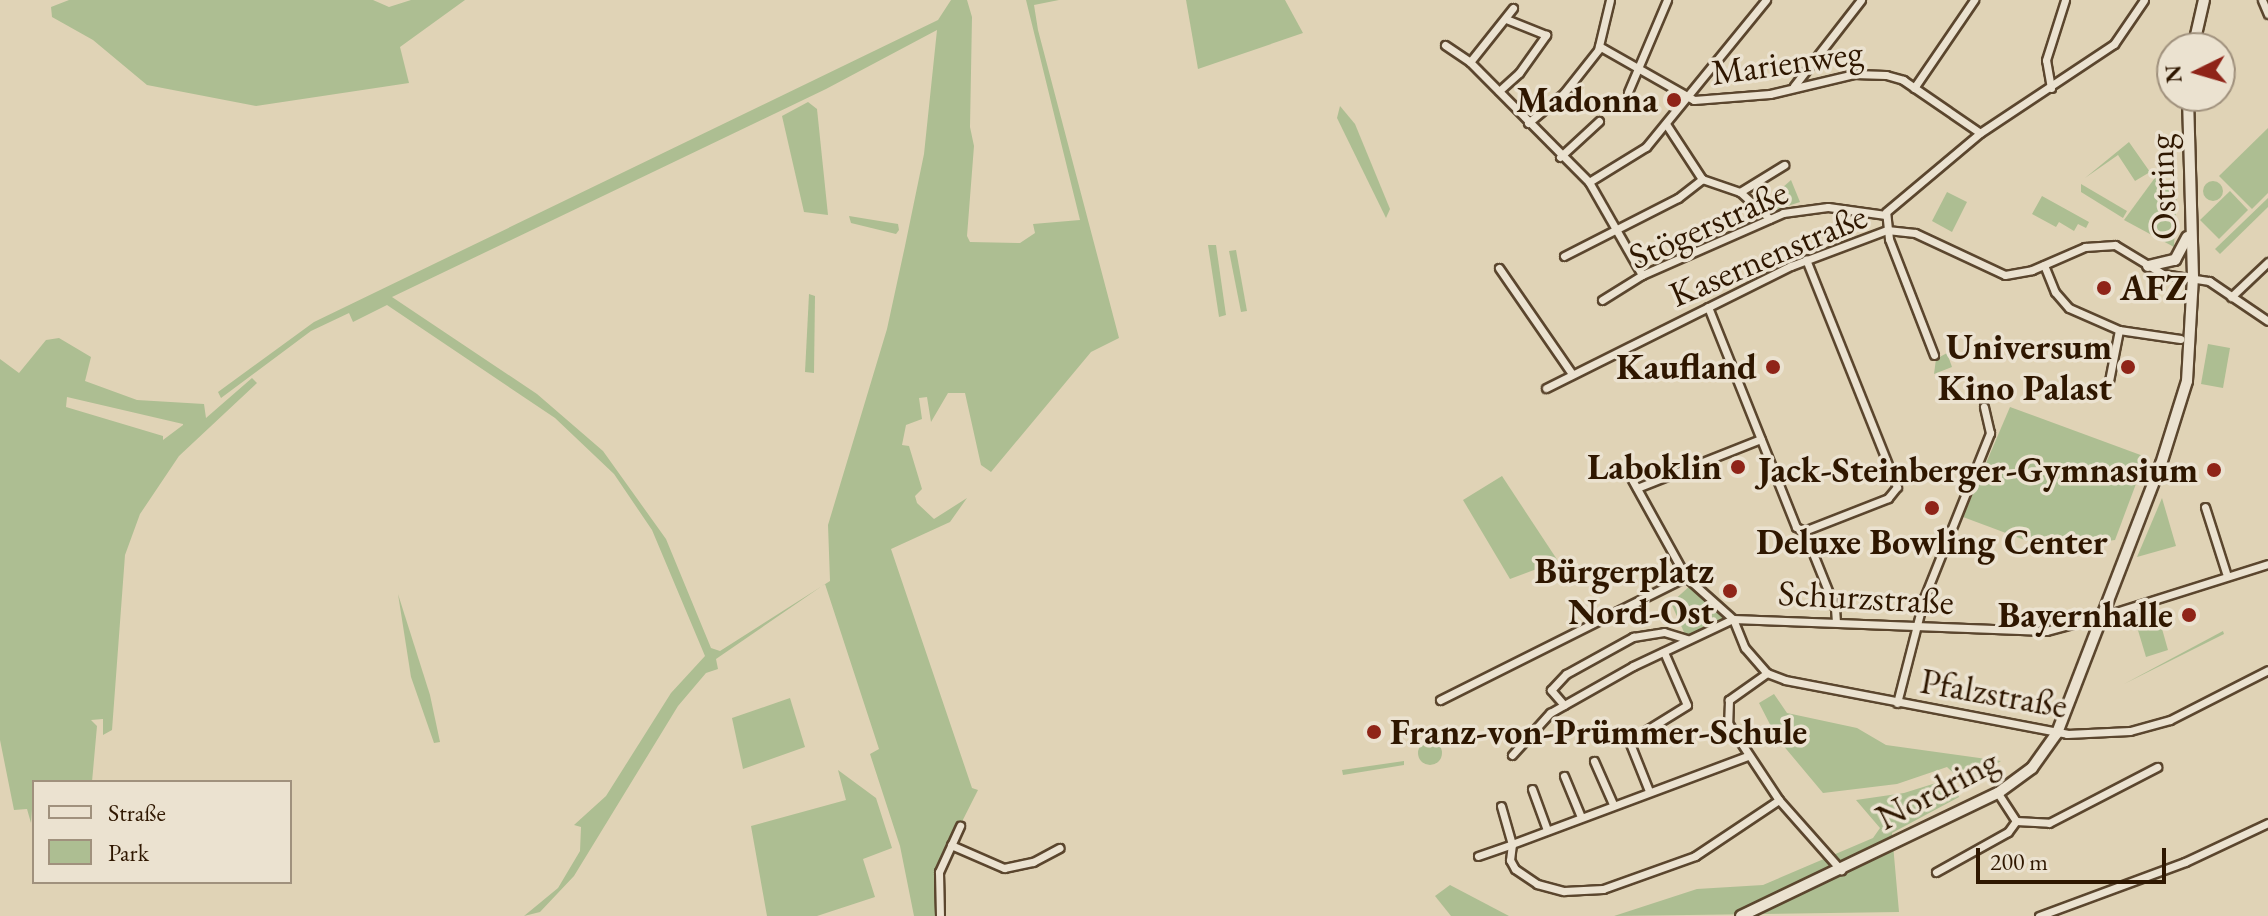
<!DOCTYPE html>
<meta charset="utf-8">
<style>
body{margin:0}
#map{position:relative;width:2268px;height:916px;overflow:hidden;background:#e0d3b6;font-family:"EB Garamond",serif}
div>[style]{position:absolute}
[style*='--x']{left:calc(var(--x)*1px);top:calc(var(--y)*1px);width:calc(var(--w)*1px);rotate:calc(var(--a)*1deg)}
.green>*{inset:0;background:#adbe92}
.round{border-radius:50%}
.roads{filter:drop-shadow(2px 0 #5b462e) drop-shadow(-2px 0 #5b462e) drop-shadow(0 2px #5b462e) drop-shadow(0 -2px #5b462e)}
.street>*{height:7px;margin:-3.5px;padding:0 3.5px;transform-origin:3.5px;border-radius:3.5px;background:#ebe2d0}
.secondary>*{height:10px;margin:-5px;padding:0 5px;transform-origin:5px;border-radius:5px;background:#ebe2d0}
.dots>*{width:22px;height:22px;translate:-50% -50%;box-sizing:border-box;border:4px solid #ebe2d0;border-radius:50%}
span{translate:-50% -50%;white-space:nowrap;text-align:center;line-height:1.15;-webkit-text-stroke:7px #ebe2d0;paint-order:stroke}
.street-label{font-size:36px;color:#2f1700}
.poi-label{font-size:36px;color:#2f1700;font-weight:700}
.right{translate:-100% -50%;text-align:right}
.left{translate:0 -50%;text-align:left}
.legend{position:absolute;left:32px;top:780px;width:260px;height:104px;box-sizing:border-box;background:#ebe2d0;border:2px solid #a0917d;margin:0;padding:10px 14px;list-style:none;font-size:24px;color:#2f1700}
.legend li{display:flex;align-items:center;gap:16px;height:40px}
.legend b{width:40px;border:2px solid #a0917d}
.north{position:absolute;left:2156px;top:32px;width:80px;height:80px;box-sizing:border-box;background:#ebe2d0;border:2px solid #a0917d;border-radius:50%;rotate:265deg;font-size:22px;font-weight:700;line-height:32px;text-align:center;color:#2f1700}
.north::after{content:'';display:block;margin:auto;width:28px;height:36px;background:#8f2418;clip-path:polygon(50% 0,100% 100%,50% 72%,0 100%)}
.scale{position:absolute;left:1976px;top:848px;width:190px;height:36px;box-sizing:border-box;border:4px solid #2f1700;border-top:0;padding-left:10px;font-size:24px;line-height:28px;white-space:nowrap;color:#2f1700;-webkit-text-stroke:6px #ebe2d0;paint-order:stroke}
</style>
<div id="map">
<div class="green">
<i style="clip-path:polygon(69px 0,373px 0,389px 7px,411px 0,465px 0,400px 47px,409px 83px,256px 106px,147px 85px,93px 40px,52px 17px,51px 7px)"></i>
<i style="clip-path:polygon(evenodd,951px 0,967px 0,972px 17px,970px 127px,974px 146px,967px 236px,970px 242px,1020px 243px,1035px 233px,1033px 224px,1080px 220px,1026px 0,1059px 0,1034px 5px,1038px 30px,1119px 338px,1091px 352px,991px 472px,981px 465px,965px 393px,948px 393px,931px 422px,927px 397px,919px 398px,922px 419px,906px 425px,902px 445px,909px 446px,922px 489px,915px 496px,917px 503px,934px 519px,967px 498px,950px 522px,891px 549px,972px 788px,978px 790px,935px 875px,938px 916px,914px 916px,900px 846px,870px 754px,879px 749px,825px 584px,716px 659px,718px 669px,706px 673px,678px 706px,574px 876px,540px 912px,524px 916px,558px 888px,580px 851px,581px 827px,574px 825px,606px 796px,671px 693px,705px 656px,652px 530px,614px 474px,555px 418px,387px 305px,353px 322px,349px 313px,311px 331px,221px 398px,218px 392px,314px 322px,938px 20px,951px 0,937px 30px,924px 154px,905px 246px,887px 329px,828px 525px,830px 581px,720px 651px,711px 648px,666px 539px,603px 451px,537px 394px,392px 297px,826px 89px,937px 30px)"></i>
<i style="clip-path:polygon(1186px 0,1285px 0,1303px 33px,1198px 69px)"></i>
<i style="clip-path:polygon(808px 102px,817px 109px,828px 215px,804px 212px,782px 116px)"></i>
<i style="clip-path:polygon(1340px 106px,1355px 124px,1390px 209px,1386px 218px,1337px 118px)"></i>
<i style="clip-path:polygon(2268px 128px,2268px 193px,2252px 209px,2219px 176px)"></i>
<i style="clip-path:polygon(2129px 142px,2150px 172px,2135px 181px,2118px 155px,2085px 178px)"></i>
<i style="clip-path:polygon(2157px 175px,2177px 191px,2174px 247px,2124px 220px)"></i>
<i style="clip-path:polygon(1791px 180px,1800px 202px,1773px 211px,1766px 202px)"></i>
<i class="round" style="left:2203px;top:181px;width:20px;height:20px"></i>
<i style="clip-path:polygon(2081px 184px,2127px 211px,2123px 218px,2081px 192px)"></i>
<i style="clip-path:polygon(2230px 191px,2248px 210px,2219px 239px,2200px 220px)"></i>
<i style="clip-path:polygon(1947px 192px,1967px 202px,1952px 232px,1932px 221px)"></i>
<i style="clip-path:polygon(2042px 196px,2089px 222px,2086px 228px,2078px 224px,2074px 231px,2059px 222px,2056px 227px,2032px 214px)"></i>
<i style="clip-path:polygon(2268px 198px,2268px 207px,2220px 254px,2215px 249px)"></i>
<i style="clip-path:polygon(849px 216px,898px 224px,899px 230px,896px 234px,851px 223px)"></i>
<i style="clip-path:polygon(1208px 245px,1216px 245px,1226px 315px,1219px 317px)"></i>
<i style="clip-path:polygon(1236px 250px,1247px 311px,1241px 312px,1229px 251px)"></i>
<i style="clip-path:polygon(809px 294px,815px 296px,814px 373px,805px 372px)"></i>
<i style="clip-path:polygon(evenodd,59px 338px,91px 357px,85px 381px,137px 400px,204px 404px,206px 418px,252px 378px,257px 383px,179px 456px,140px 514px,125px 555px,112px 730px,103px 735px,103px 719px,91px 720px,97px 726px,92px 782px,34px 782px,31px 823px,27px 809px,14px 810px,0 740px,0 359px,19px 373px,46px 340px,59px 338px,67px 397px,183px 424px,183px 425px,163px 440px,163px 436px,66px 407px,67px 397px)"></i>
<i style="clip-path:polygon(2208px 344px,2230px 348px,2223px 388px,2201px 384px)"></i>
<i style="clip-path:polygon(1947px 353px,1952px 367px,1934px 374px,1936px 359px)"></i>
<i style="clip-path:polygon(2010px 407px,2146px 457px,2115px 540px,2049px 549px,1963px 517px)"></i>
<i style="clip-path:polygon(1502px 476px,1558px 561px,1510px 579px,1463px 500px)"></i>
<i style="clip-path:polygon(2162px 498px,2176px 546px,2137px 557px)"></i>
<i style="clip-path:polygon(1692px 584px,1733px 619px,1687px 639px,1671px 603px)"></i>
<i style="clip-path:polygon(398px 594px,430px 695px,440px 742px,434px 743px,411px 677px)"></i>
<i style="clip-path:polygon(2157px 611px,2168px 650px,2146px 657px,2134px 617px)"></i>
<i style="clip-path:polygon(2223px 631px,2224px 634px,2124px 684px)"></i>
<i style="clip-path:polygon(1774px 694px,1787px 713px,1857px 728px,1886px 745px,2001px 761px,1965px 784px,1947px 767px,1897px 784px,1823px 793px,1777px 738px,1759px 703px)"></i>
<i style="clip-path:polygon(790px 698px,805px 747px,743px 769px,732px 718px)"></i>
<i class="round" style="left:1418px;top:741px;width:24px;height:24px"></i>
<i style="clip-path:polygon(1404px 761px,1404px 765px,1343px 775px,1342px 770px)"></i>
<i style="clip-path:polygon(838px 770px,876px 798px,892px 848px,863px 859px,875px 897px,817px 916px,767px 916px,751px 826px,846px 800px)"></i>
<i style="clip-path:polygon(1952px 778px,1959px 797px,1892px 833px,1899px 912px,1614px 916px,1697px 889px,1763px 885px,1873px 838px,1880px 828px,1856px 800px,1904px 793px)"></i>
<i style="clip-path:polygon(1450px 885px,1509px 916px,1451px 916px,1435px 896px)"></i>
</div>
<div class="roads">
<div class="street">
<i style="--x:2262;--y:0;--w:15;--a:67"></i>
<i style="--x:1445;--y:45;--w:30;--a:34"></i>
<i style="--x:1470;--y:62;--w:169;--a:45.2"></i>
<i style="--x:1589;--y:182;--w:107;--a:60.3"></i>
<i style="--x:1599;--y:46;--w:109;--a:29.6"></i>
<i style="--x:1694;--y:100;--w:76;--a:-4.5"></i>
<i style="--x:1770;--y:94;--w:86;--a:-13.4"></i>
<i style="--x:1854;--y:74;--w:32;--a:2"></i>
<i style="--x:1886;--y:75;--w:18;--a:16"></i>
<i style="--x:1903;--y:80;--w:93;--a:34.5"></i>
<i style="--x:1470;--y:62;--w:69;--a:-51.5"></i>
<i style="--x:1794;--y:86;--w:109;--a:-52.1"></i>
<i style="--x:1914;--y:88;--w:107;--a:-55.7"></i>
<i style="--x:2051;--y:88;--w:28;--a:-100"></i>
<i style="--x:2046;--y:60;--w:63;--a:-72.4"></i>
<i style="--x:1499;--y:91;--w:27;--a:-42"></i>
<i style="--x:1519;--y:73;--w:47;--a:-54.6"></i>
<i style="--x:1546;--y:35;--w:43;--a:-158.2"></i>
<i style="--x:1628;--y:92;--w:100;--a:-67"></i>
<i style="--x:1528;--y:123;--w:47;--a:-39.8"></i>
<i style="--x:1564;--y:93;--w:55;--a:-51.7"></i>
<i style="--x:1598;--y:50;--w:51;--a:-76.5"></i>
<i style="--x:1666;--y:124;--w:66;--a:56.8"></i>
<i style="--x:1702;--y:179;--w:40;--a:18.9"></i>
<i style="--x:1740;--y:192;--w:40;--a:42"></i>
<i style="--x:1560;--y:157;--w:53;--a:-42.7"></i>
<i style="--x:1589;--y:182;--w:67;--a:-31.6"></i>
<i style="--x:1646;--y:147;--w:190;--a:-50.8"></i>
<i style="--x:1740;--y:192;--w:52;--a:-31.5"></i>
<i style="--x:1564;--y:256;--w:128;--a:-27"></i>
<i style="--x:1678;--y:198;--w:31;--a:-38"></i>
<i style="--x:2044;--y:265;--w:29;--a:68"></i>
<i style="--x:2055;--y:292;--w:21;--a:49"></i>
<i style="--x:2069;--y:308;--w:55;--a:23.7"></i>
<i style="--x:2119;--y:330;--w:52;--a:101.1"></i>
<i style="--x:1499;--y:268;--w:129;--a:55.4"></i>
<i style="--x:2231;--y:297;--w:51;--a:-43.4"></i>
<i style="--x:1602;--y:300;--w:47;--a:-32"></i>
<i style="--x:1642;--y:275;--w:154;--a:-23.7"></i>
<i style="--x:1783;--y:213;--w:45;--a:-7.6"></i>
<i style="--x:1828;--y:207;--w:58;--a:8"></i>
<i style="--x:1708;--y:307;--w:237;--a:68.2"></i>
<i style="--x:1796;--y:527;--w:9;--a:27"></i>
<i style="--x:1804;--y:531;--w:83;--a:68.1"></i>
<i style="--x:1835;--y:608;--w:13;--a:86"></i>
<i style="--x:2119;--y:330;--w:62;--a:8.4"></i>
<i style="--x:1934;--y:355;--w:124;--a:-111.2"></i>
<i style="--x:1889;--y:239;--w:27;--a:-96"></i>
<i style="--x:1886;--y:212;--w:123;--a:-40"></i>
<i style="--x:1980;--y:133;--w:161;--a:-33.6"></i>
<i style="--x:2114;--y:44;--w:53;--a:-55.7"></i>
<i style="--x:1546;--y:388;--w:274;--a:-26.5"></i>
<i style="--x:1791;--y:266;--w:103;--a:-20.6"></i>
<i style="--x:1887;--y:230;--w:28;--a:6"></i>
<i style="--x:1915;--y:233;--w:99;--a:25"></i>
<i style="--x:2005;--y:275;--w:27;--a:-10"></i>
<i style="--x:2032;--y:270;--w:58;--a:-23.5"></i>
<i style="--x:2085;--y:247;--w:30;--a:-4"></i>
<i style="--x:2115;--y:245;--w:56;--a:31.1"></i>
<i style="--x:2163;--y:274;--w:47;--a:8.7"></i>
<i style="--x:2209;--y:281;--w:71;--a:34.1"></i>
<i style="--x:1619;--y:471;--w:12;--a:24"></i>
<i style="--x:1630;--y:476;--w:115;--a:61"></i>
<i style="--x:1686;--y:577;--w:63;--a:41.8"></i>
<i style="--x:1637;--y:488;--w:133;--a:-21.6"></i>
<i style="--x:2205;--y:507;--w:69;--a:72.3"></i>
<i style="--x:1804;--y:531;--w:90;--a:-21.4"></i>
<i style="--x:1888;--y:498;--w:14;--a:-51"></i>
<i style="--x:1897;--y:487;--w:245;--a:-111.8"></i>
<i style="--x:2103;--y:616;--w:173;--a:-17.5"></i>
<i style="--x:1733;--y:619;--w:31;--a:68"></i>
<i style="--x:1745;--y:648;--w:33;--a:49"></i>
<i style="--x:1767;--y:673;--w:19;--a:21"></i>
<i style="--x:1785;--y:680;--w:287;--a:10.8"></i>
<i style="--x:2067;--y:734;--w:63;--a:-2.7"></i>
<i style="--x:2130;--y:731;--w:41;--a:-15.4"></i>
<i style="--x:2170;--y:720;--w:110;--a:-27"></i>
<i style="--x:1767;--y:673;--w:47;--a:144.6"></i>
<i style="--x:1729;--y:700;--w:23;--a:92"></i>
<i style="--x:1728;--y:723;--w:92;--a:56.5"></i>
<i style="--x:1779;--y:800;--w:94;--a:48.5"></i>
<i style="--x:1440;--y:700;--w:275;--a:-26.6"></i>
<i style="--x:1897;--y:703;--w:108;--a:-75.6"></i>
<i style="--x:1924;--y:598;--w:178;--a:-68.2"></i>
<i style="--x:1990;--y:433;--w:27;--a:-103"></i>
<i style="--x:1564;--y:705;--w:20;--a:-131"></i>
<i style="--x:1551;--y:690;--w:22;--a:-47"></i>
<i style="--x:1566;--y:674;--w:77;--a:-28.9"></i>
<i style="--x:1633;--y:637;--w:31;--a:-9"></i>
<i style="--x:1664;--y:632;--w:24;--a:17"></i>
<i style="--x:1512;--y:755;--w:57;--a:-47.9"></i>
<i style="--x:1550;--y:713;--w:95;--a:-29.5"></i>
<i style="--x:1633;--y:666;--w:110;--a:-25.2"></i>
<i style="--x:1733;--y:619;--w:313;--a:2.2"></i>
<i style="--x:2046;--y:631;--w:47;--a:-14.9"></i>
<i style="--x:1594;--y:761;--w:47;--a:66.2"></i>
<i style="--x:1564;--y:776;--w:44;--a:67.5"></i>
<i style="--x:1532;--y:789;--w:44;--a:69.9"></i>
<i style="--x:1649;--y:791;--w:54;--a:-111.8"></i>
<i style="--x:1629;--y:741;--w:68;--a:-31.8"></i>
<i style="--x:1687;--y:705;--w:58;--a:-113.5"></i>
<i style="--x:1501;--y:806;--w:40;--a:74"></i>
<i style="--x:1512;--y:844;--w:251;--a:-20.5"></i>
<i style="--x:2016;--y:821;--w:33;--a:3"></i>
<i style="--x:2049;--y:823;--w:122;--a:-27.4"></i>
<i style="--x:1512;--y:844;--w:16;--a:97"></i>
<i style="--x:1510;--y:860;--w:10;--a:61"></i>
<i style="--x:1515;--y:869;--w:27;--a:34"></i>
<i style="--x:1537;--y:884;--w:28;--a:15"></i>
<i style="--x:1564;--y:891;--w:39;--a:-3"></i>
<i style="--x:1603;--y:889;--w:98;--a:-19.7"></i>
<i style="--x:1695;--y:856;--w:101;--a:-33.7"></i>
<i style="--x:951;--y:845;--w:58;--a:23.5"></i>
<i style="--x:1004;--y:868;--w:30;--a:-12"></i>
<i style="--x:1033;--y:862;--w:30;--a:-28"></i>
<i style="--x:1478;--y:856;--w:36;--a:-19"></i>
<i style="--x:1936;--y:872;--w:82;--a:-29.1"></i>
<i style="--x:2008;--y:832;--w:14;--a:-54"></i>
<i style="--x:2016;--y:821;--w:33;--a:-123"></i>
<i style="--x:940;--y:916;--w:44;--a:-91.3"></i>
<i style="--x:939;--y:872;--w:51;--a:-65.5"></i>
<i style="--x:2039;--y:916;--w:156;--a:-20.3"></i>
<i style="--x:2185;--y:862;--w:92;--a:-25.2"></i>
</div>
<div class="secondary">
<i style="--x:2193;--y:48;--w:49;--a:-77.1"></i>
<i style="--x:2148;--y:266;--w:28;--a:-13"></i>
<i style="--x:2175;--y:260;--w:26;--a:-62"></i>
<i style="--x:1741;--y:916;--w:285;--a:-25.6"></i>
<i style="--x:1998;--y:793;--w:42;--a:-36.3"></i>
<i style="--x:2032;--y:768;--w:43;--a:-54.5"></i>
<i style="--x:2057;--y:733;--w:288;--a:-68.9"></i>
<i style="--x:2161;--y:464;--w:87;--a:-72.6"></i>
<i style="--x:2187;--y:381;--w:104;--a:-86.7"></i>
<i style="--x:2193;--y:277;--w:181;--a:-91.6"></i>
</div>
</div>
<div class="dots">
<i style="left:1674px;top:100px;background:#8f2418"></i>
<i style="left:2104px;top:288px;background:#8f2418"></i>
<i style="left:1773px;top:367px;background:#8f2418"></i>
<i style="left:2128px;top:367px;background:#8f2418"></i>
<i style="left:1738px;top:467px;background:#8f2418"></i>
<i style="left:2214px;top:470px;background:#8f2418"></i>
<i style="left:1932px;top:508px;background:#8f2418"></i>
<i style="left:1730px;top:591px;background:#8f2418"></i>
<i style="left:2189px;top:615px;background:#8f2418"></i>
<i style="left:1374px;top:732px;background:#8f2418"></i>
</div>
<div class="street-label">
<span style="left:1787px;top:62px;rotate:-8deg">Marienweg</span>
<span style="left:2162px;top:187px;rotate:-92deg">Ostring</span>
<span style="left:1708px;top:224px;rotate:-24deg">Stögerstraße</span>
<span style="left:1768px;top:255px;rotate:-23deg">Kasernenstraße</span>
<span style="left:1866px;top:597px;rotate:3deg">Schurzstraße</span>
<span style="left:1994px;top:693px;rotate:10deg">Pfalzstraße</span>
<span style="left:1937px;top:789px;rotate:-28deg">Nordring</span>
</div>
<div class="poi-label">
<span class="right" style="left:1658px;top:100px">Madonna</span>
<span class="left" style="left:2120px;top:288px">AFZ</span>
<span class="right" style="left:2112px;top:367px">Universum<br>Kino Palast</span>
<span class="right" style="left:1757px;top:367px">Kaufland</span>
<span class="right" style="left:1722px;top:467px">Laboklin</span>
<span class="right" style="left:2198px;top:470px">Jack-Steinberger-Gymnasium</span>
<span style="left:1932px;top:542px">Deluxe Bowling Center</span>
<span class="right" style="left:1714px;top:591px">Bürgerplatz<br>Nord-Ost</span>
<span class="right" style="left:2173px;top:615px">Bayernhalle</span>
<span class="left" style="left:1390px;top:732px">Franz-von-Prümmer-Schule</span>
</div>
<ul class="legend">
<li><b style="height:10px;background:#ebe2d0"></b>Straße</li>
<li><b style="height:22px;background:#adbe92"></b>Park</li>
</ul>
<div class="north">N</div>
<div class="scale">200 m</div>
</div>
